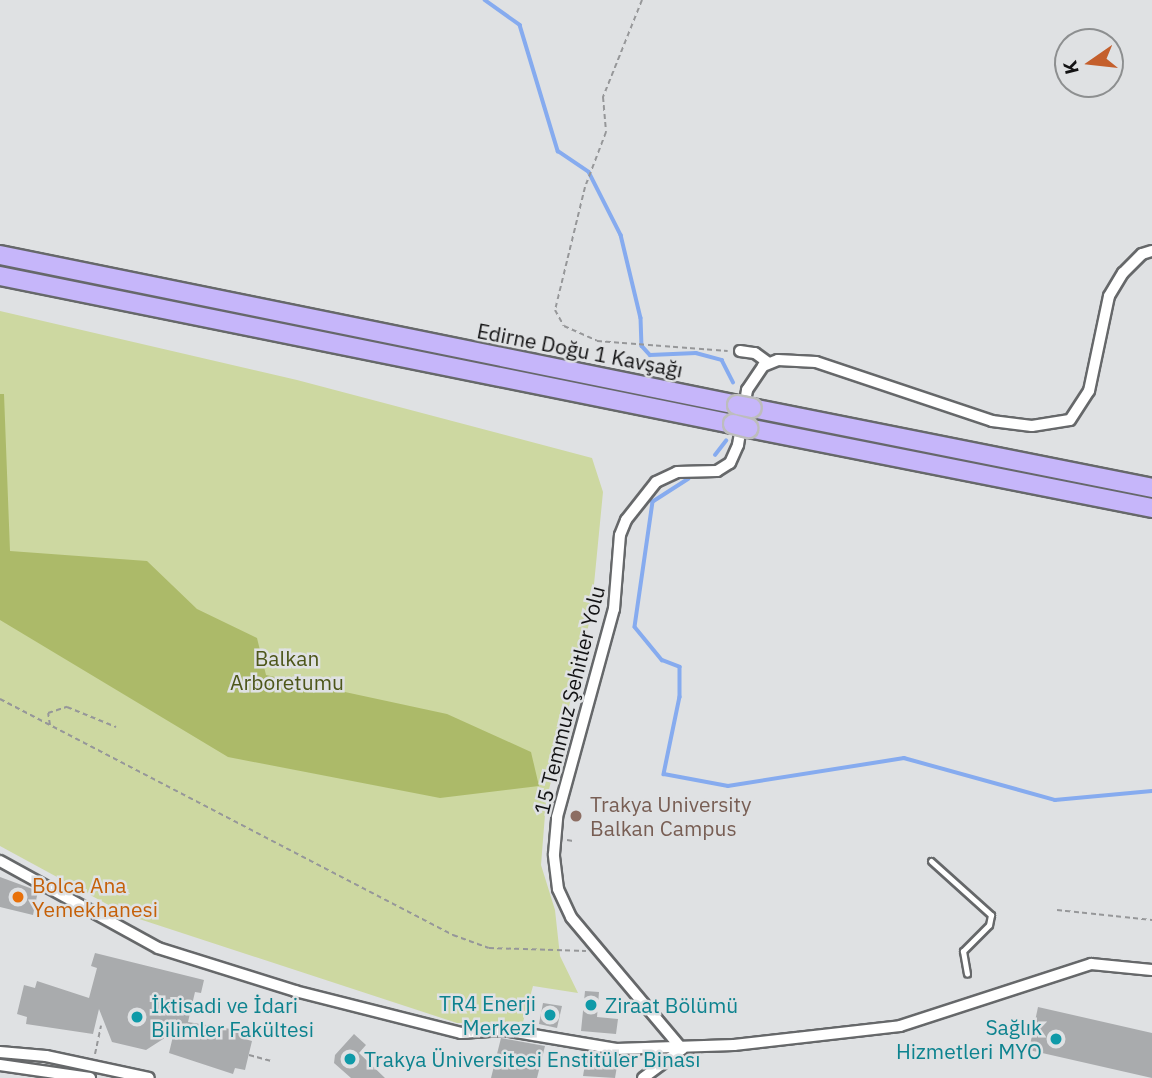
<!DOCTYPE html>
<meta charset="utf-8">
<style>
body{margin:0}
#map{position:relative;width:1152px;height:1078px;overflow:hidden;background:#dfe1e3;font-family:"IBM Plex Sans",sans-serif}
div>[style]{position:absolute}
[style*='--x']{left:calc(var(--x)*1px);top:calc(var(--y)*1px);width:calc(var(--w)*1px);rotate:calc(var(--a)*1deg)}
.green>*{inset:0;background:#cdd8a1}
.forest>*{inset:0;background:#acba69}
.stream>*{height:3.5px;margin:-1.75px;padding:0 1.75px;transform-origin:1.75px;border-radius:1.75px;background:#86abef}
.building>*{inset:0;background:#a9abad}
.path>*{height:2px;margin-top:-1px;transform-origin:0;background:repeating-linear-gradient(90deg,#969799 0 5px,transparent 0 8.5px)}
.roads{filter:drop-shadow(2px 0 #66686a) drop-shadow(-2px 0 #66686a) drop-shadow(0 2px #66686a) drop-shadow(0 -2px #66686a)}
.service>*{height:5px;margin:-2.5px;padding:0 2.5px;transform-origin:2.5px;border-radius:2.5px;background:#fff}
.minor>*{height:10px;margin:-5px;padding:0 5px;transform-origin:5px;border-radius:5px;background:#fff}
.trunk>*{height:18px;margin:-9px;padding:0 9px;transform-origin:9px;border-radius:9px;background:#c6b6fa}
.bridges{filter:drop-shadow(2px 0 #bdbdbd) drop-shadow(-2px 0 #bdbdbd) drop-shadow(0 2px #bdbdbd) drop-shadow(0 -2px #bdbdbd)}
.trunk-bridge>*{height:18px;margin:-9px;padding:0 9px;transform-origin:9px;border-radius:9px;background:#c6b6fa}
.dots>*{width:19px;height:19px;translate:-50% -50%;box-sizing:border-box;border:4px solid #dfe1e3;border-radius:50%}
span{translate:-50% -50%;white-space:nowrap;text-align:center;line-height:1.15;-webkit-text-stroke:5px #dfe1e3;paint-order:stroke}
.street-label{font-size:21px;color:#131314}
.park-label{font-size:21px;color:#4d561a}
.education-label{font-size:21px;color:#785e54}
.left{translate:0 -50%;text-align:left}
.food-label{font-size:21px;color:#c56008}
.culture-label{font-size:21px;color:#0d838f}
.right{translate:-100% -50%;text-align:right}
.north{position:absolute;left:1054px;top:28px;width:70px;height:70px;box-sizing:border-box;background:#dfe1e3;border:2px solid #8d8f90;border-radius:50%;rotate:256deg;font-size:19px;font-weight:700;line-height:28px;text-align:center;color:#131314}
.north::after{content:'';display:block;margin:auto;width:24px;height:32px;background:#c45f2c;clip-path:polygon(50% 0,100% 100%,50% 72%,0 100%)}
</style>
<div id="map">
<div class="green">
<i style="clip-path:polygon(0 311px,297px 380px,592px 458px,603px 492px,591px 615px,546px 802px,541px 865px,555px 910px,560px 956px,578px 993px,533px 986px,523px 1022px,457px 1023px,127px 915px,0 846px)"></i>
</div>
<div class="forest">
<i style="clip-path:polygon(0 394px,4px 394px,10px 551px,147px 561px,197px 609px,257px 638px,266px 675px,447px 714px,531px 752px,539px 786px,440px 798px,228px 757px,0 620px)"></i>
</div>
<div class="stream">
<i style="--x:485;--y:0;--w:43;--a:35.5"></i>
<i style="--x:520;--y:25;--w:132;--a:73.2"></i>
<i style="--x:558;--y:151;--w:37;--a:34"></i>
<i style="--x:589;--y:172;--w:71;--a:63.1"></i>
<i style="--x:621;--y:235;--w:85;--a:76.5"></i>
<i style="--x:641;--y:318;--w:28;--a:88"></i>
<i style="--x:642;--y:346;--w:12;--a:48"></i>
<i style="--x:650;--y:355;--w:46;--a:-2.5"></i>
<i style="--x:696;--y:353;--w:27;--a:15"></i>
<i style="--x:722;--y:360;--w:25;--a:63"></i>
<i style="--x:715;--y:455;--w:18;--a:-52"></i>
<i style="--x:689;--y:479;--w:43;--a:147.4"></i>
<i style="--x:653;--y:502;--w:126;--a:98.2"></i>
<i style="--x:635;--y:627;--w:43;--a:50.7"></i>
<i style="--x:662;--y:660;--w:19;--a:21"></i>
<i style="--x:680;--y:667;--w:30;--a:90"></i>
<i style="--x:680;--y:697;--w:79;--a:101.7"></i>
<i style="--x:664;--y:774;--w:65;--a:10.6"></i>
<i style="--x:728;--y:786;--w:178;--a:-9"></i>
<i style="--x:904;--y:758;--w:157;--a:15.5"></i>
<i style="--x:1055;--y:800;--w:97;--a:-5.3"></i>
</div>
<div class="building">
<i style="clip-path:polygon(0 877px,38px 891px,33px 915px,0 907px)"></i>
<i style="clip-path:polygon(95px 953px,204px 980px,201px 993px,195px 992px,188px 1022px,243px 1031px,241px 1038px,252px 1041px,245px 1070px,235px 1068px,233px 1074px,169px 1053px,174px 1032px,146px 1050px,112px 1042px,99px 1009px,93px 1034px,26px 1024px,27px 1017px,17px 1014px,24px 985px,35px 988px,37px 981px,89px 998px,97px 968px,91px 966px)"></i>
<i style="clip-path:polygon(585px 991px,599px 992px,597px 1017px,618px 1019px,616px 1034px,581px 1031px)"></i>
<i style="clip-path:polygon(543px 1003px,562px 1006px,557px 1028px,539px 1024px)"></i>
<i style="clip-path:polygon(1038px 1007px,1152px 1033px,1152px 1078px,1029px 1050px)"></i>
<i style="clip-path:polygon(354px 1034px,366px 1045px,359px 1053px,385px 1078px,351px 1078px,334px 1063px,335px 1055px)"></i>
<i style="clip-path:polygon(501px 1038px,545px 1046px,537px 1078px,491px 1078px)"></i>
<i style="clip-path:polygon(586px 1059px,617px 1066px,615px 1078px,583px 1076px)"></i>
</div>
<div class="path">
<i style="--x:642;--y:0;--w:105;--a:111.9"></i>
<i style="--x:603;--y:97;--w:35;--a:85"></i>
<i style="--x:606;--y:132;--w:59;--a:110.9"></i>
<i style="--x:585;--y:187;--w:127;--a:103.7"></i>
<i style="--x:555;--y:310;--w:18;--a:61"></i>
<i style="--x:564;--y:326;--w:36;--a:24"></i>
<i style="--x:597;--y:341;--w:131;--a:4.4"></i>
<i style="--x:0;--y:699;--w:511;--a:27.52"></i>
<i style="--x:453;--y:935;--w:38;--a:20"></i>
<i style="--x:489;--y:948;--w:97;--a:1.8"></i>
<i style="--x:50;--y:725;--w:12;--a:-99"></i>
<i style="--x:48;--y:713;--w:20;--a:-18"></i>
<i style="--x:67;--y:707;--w:53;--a:22.2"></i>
<i style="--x:567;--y:840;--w:6;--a:9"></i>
<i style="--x:1057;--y:910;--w:96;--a:6"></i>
<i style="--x:95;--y:1054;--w:29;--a:-78"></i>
<i style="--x:249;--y:1055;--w:23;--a:15"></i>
</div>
<div class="roads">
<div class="service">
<i style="--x:931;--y:861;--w:81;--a:42"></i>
<i style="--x:991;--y:915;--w:10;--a:101"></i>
<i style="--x:989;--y:925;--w:37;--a:135"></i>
<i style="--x:963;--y:951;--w:23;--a:80"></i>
</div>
<div class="minor">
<i style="--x:740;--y:351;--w:15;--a:8"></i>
<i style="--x:755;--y:353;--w:17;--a:36"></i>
<i style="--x:0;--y:861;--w:180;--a:28.8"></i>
<i style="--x:158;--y:948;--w:144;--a:17.4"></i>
<i style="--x:295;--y:991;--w:171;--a:14.2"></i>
<i style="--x:461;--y:1033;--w:43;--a:-4"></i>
<i style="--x:504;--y:1030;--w:114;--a:9.6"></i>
<i style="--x:616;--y:1049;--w:118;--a:-1.9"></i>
<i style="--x:734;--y:1045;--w:167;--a:-6.5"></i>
<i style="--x:900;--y:1026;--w:201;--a:-18"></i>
<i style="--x:1091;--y:964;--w:61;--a:5.6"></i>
<i style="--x:0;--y:1052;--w:46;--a:5"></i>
<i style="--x:46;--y:1056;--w:105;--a:12.1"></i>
<i style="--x:0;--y:1065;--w:91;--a:8.2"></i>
<i style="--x:643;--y:1078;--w:49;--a:-36.6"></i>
<i style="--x:682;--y:1049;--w:172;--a:-130.1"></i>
<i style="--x:571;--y:917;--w:31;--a:-115"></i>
<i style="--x:558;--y:889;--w:35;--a:-97"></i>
<i style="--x:554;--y:854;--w:37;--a:-85"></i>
<i style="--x:557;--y:817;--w:216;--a:-74.7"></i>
<i style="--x:614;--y:609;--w:74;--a:-85.4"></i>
<i style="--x:620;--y:535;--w:16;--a:-68"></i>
<i style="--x:626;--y:520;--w:48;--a:-51.7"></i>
<i style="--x:656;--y:482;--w:23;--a:-25"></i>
<i style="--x:677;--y:472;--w:40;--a:-1.4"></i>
<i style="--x:717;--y:471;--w:15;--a:-32"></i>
<i style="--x:730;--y:463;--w:20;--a:-66"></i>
<i style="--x:738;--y:445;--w:56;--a:-80.7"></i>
<i style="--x:747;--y:390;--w:29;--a:-56"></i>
<i style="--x:763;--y:366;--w:16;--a:-22"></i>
<i style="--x:778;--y:360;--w:38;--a:3"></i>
<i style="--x:816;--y:362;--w:186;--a:18.5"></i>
<i style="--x:992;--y:421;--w:40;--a:7.1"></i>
<i style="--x:1032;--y:426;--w:38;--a:-9"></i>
<i style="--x:1070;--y:420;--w:35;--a:-57"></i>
<i style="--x:1089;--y:391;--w:97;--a:-78.1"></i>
<i style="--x:1109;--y:296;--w:27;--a:-59"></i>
<i style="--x:1123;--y:273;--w:27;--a:-45"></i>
<i style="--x:1142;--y:254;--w:10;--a:-17"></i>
</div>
<div class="trunk">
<i style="--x:0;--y:255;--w:752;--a:11.5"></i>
<i style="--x:0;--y:276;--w:748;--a:11.42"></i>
<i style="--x:752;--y:408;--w:408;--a:11.3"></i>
<i style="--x:748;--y:428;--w:412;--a:11.2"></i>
</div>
</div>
<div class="bridges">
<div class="trunk-bridge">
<i style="--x:737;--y:405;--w:15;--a:11"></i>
<i style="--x:733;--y:424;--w:16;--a:15"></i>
</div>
</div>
<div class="dots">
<i style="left:576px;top:816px;background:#8d6e63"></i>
<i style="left:18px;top:897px;background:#e8710a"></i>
<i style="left:591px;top:1005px;background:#0f9aa8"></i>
<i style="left:550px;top:1015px;background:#0f9aa8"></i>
<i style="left:137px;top:1017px;background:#0f9aa8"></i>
<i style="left:1056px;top:1039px;background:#0f9aa8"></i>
<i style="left:350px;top:1059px;background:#0f9aa8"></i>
</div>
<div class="street-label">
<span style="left:580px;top:350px;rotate:11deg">Edirne Doğu 1 Kavşağı</span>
<span style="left:569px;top:700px;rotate:-76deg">15 Temmuz Şehitler Yolu</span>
</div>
<div class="park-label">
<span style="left:287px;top:670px">Balkan<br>Arboretumu</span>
</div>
<div class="education-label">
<span class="left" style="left:590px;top:816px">Trakya University<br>Balkan Campus</span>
</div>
<div class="food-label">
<span class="left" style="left:32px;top:897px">Bolca Ana<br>Yemekhanesi</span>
</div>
<div class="culture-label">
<span class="right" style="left:536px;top:1015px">TR4 Enerji<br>Merkezi</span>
<span class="left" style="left:151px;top:1017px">İktisadi ve İdari<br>Bilimler Fakültesi</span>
<span class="left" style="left:605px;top:1005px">Ziraat Bölümü</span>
<span class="right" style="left:1042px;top:1039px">Sağlık<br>Hizmetleri MYO</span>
<span class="left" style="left:364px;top:1059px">Trakya Üniversitesi Enstitüler Binası</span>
</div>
<div class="north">K</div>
</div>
